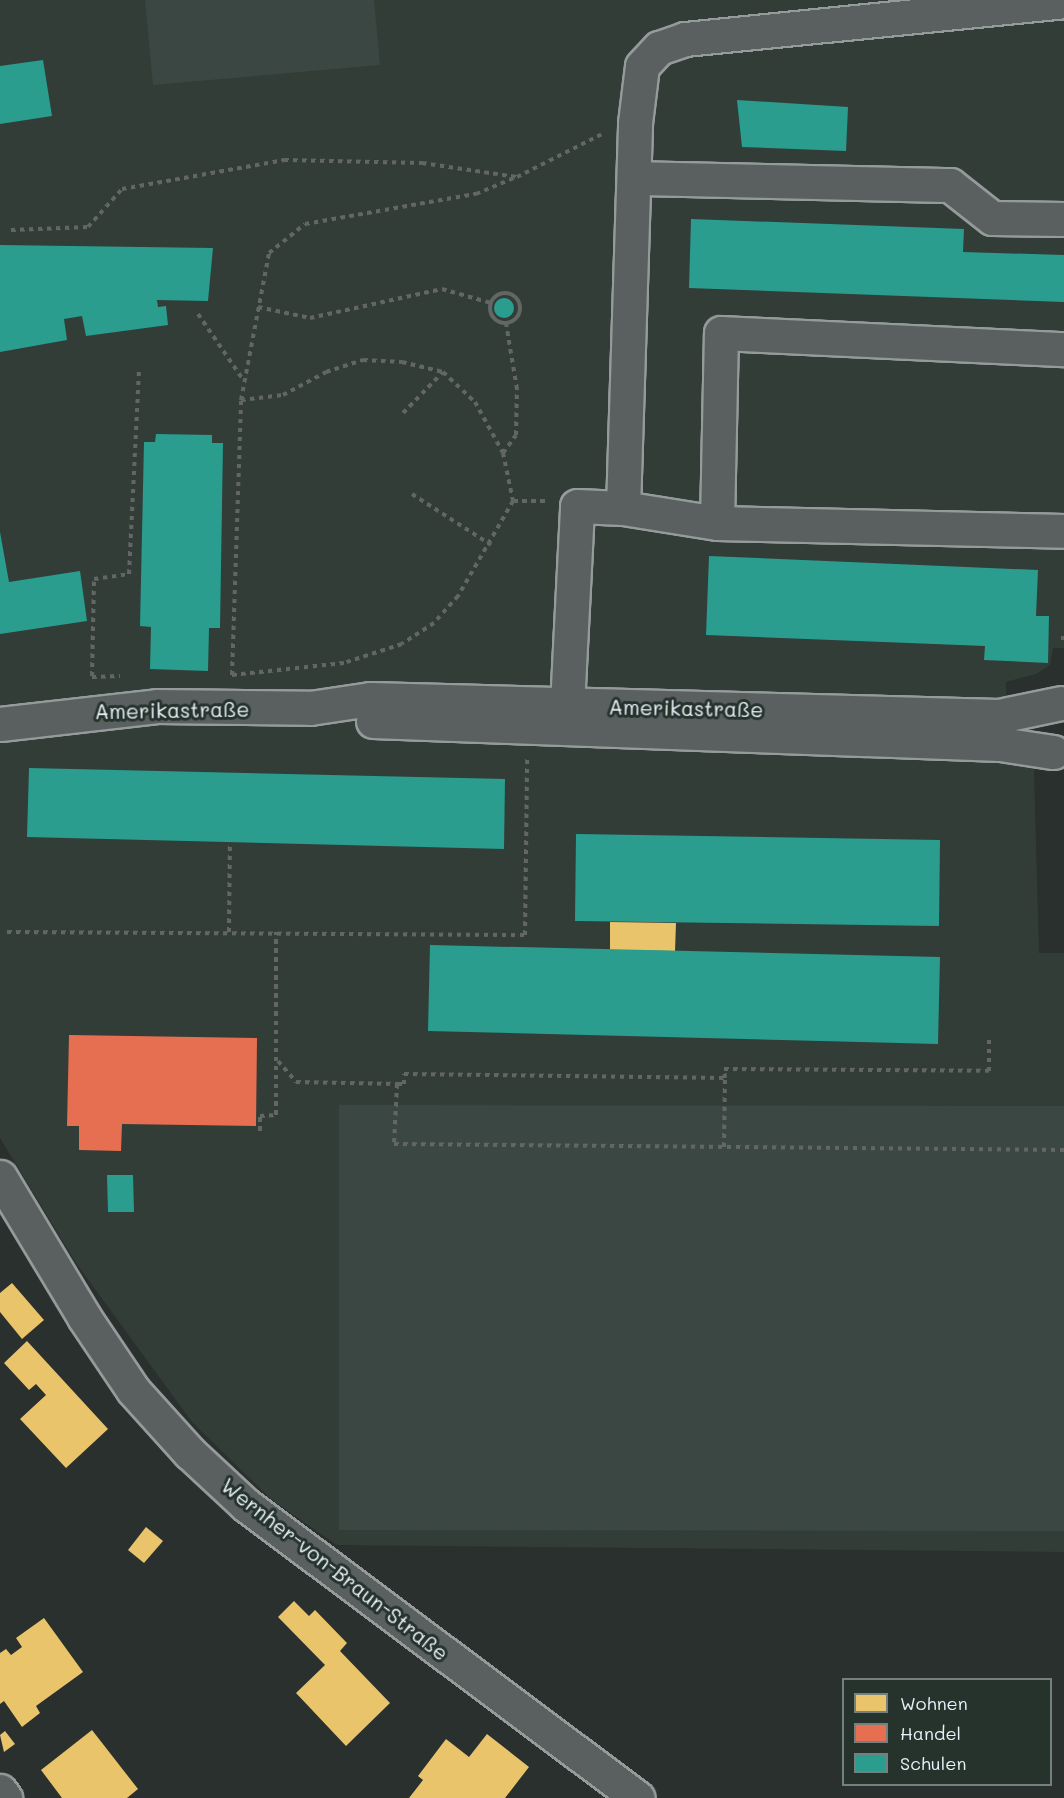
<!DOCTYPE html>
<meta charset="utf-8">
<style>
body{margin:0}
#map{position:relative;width:1064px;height:1798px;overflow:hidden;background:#29302d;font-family:Mali,sans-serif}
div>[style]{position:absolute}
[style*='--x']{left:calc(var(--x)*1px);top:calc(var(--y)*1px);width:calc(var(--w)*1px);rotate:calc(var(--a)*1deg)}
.built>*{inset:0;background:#323d38}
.green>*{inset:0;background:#3b4743}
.homes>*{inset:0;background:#e9c46a}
.shops>*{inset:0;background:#e76f51}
.schools>*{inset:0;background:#2a9d8f}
.round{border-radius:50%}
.path>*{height:4px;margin-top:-2px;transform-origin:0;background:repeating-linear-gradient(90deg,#626665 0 4.5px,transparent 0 9px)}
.path>.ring{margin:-2px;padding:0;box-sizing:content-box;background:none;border:4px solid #626665;border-radius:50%}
.roads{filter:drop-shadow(2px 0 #959a9a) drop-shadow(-2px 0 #959a9a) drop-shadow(0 2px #959a9a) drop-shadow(0 -2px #959a9a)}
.minor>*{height:33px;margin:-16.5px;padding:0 16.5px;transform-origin:16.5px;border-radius:16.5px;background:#5a6060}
span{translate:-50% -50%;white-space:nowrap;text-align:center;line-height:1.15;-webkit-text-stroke:6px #26332d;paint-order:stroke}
.street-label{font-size:21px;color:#e8f1f8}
.legend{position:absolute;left:842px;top:1678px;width:210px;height:108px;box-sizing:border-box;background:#26332d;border:2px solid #747f7e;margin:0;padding:8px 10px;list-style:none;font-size:18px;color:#e8f1f8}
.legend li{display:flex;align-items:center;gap:12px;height:30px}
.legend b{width:30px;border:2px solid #747f7e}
</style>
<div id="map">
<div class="built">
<i style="clip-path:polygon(0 0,1064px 0,1064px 648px,1053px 648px,1050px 665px,1036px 674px,1006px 682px,1008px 763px,1031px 765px,1034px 770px,1039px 953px,1064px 953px,1064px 1552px,337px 1545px,272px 1500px,192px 1422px,76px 1263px,0 1138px)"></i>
</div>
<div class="green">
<i style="clip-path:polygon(145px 0,374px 0,380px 65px,153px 85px)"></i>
<i style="clip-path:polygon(339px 1105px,1064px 1106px,1064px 1531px,339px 1530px)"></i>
</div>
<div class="homes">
<i style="clip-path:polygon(610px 922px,676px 923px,675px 951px,610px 950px)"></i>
<i style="clip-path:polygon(12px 1283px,44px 1320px,22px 1339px,0 1312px,0 1293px)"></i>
<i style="clip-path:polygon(27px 1341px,108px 1429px,66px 1468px,20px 1419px,46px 1395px,36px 1384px,29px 1390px,4px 1363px)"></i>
<i style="clip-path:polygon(146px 1527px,163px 1541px,144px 1563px,128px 1550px)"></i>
<i style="clip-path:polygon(294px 1601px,309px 1616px,315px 1610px,347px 1643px,340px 1651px,390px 1703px,346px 1746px,296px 1693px,325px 1665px,278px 1617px)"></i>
<i style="clip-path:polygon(44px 1618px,83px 1672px,36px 1706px,40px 1713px,22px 1727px,4px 1701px,0 1704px,0 1653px,6px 1649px,11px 1655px,22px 1647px,16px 1638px)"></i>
<i style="clip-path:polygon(92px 1730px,138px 1789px,127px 1798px,62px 1798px,41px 1770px)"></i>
<i style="clip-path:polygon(5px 1731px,15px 1744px,4px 1752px,0 1735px)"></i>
<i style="clip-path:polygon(487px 1734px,529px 1767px,505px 1798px,409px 1798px,423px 1780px,418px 1776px,446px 1739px,469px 1757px)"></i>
</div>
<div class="shops">
<i style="clip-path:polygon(69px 1035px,257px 1038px,256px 1126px,122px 1124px,121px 1151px,79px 1150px,79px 1126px,67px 1126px)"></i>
</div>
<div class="schools">
<i style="clip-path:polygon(43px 60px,52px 116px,0 124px,0 66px)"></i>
<i style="clip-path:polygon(737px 100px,848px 107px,846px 151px,742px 147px)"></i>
<i style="clip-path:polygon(691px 219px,964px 229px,963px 252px,1064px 255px,1064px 302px,689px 288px)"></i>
<i style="clip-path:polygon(0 245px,213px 248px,208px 301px,157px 300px,158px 307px,166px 306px,168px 325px,86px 336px,82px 316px,64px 319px,67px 340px,0 352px)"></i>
<i class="round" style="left:494px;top:298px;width:20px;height:20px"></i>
<i style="clip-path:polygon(156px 434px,212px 435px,212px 443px,223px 443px,220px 628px,209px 628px,208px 671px,150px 669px,151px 627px,140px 626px,144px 442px,155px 442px)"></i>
<i style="clip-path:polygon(0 532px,9px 582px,80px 571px,87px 621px,0 634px)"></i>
<i style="clip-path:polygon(709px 556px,1038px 570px,1036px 616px,1049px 616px,1048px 663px,984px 660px,985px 646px,706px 635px)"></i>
<i style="clip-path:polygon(29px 768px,505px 779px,504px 849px,27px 837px)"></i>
<i style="clip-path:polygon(576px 834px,940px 840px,939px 926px,575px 921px)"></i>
<i style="clip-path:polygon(430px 945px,940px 957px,938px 1044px,428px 1031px)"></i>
<i style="clip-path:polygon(107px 1175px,133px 1175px,134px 1212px,108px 1212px)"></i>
</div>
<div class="path">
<i style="--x:11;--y:230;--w:77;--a:-2.2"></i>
<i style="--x:88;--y:227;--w:51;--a:-48.2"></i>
<i style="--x:122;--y:189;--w:165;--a:-10.1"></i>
<i style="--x:284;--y:160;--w:138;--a:1.2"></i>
<i style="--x:422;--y:163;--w:96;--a:8.4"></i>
<i style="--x:517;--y:177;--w:97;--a:-26.8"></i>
<i class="ring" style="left:490px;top:293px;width:26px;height:26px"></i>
<i style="--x:258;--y:307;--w:53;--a:11.9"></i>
<i style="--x:310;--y:318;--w:135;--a:-12.4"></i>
<i style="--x:442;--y:289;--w:51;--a:15.9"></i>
<i style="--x:198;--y:314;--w:78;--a:55.5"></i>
<i style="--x:363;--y:360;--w:39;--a:3"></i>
<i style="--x:402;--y:362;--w:42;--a:13.7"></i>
<i style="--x:443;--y:372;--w:44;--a:43.2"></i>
<i style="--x:475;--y:402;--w:58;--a:61.2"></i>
<i style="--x:503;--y:453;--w:49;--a:78.2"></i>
<i style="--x:513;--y:501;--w:110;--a:120.1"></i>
<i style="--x:458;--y:596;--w:36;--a:132"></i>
<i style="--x:434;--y:623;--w:38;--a:147"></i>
<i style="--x:402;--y:644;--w:61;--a:161.9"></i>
<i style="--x:344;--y:663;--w:113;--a:173.9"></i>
<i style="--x:232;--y:675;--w:275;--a:-88.1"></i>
<i style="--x:241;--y:400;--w:42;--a:-6.8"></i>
<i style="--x:283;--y:395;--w:49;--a:-28.1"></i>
<i style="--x:326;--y:372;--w:39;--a:-18"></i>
<i style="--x:241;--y:400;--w:150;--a:-79.2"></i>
<i style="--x:269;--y:253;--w:46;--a:-38.9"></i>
<i style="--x:305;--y:224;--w:174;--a:-10"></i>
<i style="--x:476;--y:194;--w:43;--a:-23"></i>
<i style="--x:403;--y:413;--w:57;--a:-45.7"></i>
<i style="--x:503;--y:453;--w:22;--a:-54"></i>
<i style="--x:516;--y:435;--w:46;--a:-88.8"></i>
<i style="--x:517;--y:389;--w:67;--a:-99.5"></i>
<i style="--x:412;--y:494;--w:94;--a:32.8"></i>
<i style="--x:513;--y:501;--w:35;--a:0"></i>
<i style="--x:1061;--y:638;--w:3;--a:0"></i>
<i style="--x:92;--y:676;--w:97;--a:-88.8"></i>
<i style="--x:94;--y:579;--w:35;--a:-8"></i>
<i style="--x:129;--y:574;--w:205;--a:-87.2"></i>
<i style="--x:92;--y:677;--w:28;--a:-2"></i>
<i style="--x:7;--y:932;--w:518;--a:0.33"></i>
<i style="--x:525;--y:935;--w:176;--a:-89.3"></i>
<i style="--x:229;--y:932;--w:90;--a:-89.4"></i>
<i style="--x:278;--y:1061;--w:28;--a:49"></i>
<i style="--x:296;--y:1082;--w:101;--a:1.1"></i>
<i style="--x:397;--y:1084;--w:60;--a:92.9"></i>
<i style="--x:394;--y:1144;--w:670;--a:0.51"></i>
<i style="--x:397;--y:1084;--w:7;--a:0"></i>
<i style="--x:404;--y:1084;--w:10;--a:-90"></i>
<i style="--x:404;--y:1074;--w:321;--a:0.7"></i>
<i style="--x:725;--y:1078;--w:9;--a:-96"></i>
<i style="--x:724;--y:1069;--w:265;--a:0.4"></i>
<i style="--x:989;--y:1071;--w:34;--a:-90"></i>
<i style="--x:260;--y:1131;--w:15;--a:-90"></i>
<i style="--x:260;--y:1116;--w:16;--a:-4"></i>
<i style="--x:276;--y:1115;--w:183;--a:-90"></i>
<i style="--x:724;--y:1147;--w:69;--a:-89.2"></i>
</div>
<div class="roads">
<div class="minor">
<i style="--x:636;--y:178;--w:314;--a:1.3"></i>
<i style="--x:950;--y:185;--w:53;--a:38.2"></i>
<i style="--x:992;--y:218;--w:72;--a:0.8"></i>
<i style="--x:623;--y:508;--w:385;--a:-88.2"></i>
<i style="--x:635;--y:123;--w:57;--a:-83"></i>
<i style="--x:642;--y:66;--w:25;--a:-47"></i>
<i style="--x:659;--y:48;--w:28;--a:-19"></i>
<i style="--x:685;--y:39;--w:381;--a:-5.7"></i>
<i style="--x:717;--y:523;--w:190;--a:-88.8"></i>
<i style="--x:721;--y:333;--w:343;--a:2.7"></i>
<i style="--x:373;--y:721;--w:627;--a:2.1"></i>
<i style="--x:1000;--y:744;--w:54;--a:8.6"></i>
<i style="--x:0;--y:724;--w:158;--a:-6.5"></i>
<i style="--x:157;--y:706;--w:153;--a:0.7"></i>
<i style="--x:310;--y:708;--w:61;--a:-8.5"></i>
<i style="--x:370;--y:699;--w:629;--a:1.55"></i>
<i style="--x:999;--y:716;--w:63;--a:-11.8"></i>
<i style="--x:566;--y:726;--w:220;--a:-87.1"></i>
<i style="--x:577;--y:506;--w:46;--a:2.5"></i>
<i style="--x:623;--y:508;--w:95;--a:9.1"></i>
<i style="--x:717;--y:523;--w:347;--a:1.3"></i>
<i style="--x:0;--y:1177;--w:163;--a:59"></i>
<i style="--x:84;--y:1317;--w:88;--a:56.1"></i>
<i style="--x:133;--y:1390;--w:85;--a:47.9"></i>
<i style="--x:190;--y:1453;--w:76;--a:42.9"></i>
<i style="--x:246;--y:1505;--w:489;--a:36.8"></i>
<i style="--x:0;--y:1791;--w:9;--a:54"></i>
</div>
</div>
<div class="street-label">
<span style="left:686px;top:708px;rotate:1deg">Amerikastraße</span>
<span style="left:172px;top:710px;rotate:-1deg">Amerikastraße</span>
<span style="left:335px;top:1569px;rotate:38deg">Wernher-von-Braun-Straße</span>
</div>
<ul class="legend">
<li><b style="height:16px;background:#e9c46a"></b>Wohnen</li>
<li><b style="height:16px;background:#e76f51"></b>Handel</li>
<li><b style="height:16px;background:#2a9d8f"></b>Schulen</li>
</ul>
</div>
